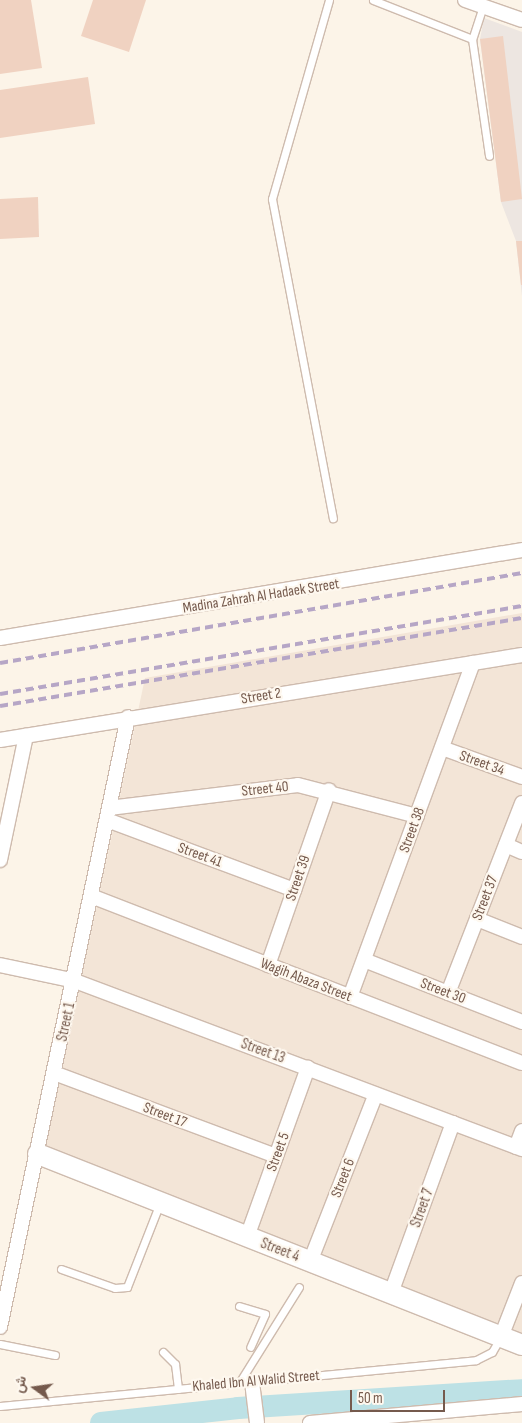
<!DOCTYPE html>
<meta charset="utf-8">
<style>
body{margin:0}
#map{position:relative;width:522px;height:1423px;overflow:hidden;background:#fcf4e8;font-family:"Sofia Sans Condensed",Vazirmatn,sans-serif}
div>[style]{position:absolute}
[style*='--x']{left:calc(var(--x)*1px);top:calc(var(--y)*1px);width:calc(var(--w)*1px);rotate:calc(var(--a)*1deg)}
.residential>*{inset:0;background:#f3e5d7}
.industrial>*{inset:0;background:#ede6e1}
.river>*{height:22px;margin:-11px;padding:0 11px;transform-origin:11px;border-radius:11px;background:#bde1e5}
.building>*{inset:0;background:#f0d2c1}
.roads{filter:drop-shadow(1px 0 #cebbae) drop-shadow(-1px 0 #cebbae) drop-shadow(0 1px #cebbae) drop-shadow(0 -1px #cebbae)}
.lane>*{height:7px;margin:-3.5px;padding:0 3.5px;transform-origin:3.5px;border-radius:3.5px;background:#fff}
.street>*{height:14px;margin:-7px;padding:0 7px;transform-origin:7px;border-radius:7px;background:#fff}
.secondary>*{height:20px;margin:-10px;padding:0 10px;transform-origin:10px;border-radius:10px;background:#fff}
.rail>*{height:4px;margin-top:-2px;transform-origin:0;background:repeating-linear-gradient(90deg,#b6a6c6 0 8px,transparent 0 13px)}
span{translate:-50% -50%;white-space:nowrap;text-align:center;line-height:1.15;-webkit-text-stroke:4.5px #fef8ef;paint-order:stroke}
.street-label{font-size:15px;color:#755a4d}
.north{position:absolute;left:10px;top:1363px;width:50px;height:50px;-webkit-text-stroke:4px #fef8ef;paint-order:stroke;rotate:284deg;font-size:14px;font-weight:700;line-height:20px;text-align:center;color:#755a4d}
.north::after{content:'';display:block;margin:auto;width:18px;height:22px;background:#755a4d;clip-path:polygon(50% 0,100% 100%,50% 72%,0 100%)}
.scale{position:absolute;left:350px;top:1390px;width:95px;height:22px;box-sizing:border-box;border:2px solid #755a4d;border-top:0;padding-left:6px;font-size:15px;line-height:18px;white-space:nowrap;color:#755a4d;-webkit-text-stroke:4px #fef8ef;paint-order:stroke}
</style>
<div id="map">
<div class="residential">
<i style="clip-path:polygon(522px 613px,522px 1356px,42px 1165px,145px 678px)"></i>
</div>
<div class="industrial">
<i style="clip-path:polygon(484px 18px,522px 32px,522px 296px,516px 241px,501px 202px,480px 39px)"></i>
</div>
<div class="river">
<i style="--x:101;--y:1423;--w:138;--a:-6.2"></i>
<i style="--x:238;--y:1408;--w:285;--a:-3.6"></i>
</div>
<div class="building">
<i style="clip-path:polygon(0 0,31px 0,42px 68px,0 74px)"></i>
<i style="clip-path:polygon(93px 0,146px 0,129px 52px,81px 36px)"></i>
<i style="clip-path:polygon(503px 36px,522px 199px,501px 202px,480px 39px)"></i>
<i style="clip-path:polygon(88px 77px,95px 124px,0 138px,0 90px)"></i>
<i style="clip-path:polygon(38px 197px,39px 237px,0 239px,0 199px)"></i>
<i style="clip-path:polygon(516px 241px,522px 241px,522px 285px,521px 285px)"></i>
</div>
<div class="roads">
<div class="lane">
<i style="--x:329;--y:0;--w:207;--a:106"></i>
<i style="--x:272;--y:199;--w:325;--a:79.2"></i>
<i style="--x:373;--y:0;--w:106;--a:21.5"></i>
<i style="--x:483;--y:6;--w:35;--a:108"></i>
<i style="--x:472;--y:39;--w:118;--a:81.7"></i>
<i style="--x:61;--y:1269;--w:57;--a:19.4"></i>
<i style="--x:115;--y:1288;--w:12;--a:-5"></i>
<i style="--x:127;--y:1287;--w:90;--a:-68.6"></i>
<i style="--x:239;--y:1306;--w:27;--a:17"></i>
<i style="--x:265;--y:1314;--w:36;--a:114"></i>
<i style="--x:0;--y:1344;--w:56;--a:11.3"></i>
<i style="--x:163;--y:1352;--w:17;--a:45"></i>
<i style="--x:175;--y:1364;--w:25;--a:83"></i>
<i style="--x:239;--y:1383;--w:113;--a:-58"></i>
<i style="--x:0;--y:1406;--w:478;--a:-5.5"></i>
<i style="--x:476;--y:1360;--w:18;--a:-27"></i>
<i style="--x:492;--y:1352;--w:16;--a:-60"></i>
</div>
<div class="street">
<i style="--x:465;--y:0;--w:60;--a:19.3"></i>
<i style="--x:0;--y:638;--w:529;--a:-9.57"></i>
<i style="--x:0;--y:740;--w:529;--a:-9.25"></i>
<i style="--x:442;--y:748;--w:85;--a:19.9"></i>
<i style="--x:109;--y:808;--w:190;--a:-6.9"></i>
<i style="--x:298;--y:785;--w:123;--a:14.6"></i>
<i style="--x:107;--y:820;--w:200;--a:20.5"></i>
<i style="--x:506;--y:845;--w:17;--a:24"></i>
<i style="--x:0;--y:860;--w:127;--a:-78.2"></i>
<i style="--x:91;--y:896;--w:462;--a:21.2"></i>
<i style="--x:477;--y:919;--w:48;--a:21.8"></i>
<i style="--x:364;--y:960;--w:170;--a:21.4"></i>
<i style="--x:0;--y:965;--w:77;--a:12"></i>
<i style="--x:75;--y:981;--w:478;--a:20.6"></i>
<i style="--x:268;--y:965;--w:185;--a:-70.8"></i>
<i style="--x:448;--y:993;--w:204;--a:-68.7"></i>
<i style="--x:350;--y:997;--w:356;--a:-69.8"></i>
<i style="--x:54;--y:1073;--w:237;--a:20.5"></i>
<i style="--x:516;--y:1147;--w:17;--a:-69"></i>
<i style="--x:247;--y:1237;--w:180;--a:-70.2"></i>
<i style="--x:310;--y:1262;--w:180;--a:-68.6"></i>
<i style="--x:391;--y:1293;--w:181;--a:-70"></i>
<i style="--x:0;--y:1327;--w:623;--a:-78.15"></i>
<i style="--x:501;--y:1337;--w:58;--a:-68.7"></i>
<i style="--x:252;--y:1382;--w:41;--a:83"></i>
<i style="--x:310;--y:1423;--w:213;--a:-5.1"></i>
</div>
<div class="secondary">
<i style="--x:38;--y:1154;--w:520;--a:21.54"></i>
</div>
</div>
<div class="rail">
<i style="--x:0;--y:663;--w:530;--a:-9.78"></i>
<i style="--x:0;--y:694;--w:529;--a:-9.57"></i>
<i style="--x:0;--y:706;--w:529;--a:-9.57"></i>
</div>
<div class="street-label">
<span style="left:261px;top:596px;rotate:-9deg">Madina Zahrah Al Hadaek Street</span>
<span style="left:261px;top:696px;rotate:-9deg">Street 2</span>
<span style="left:482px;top:763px;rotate:20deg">Street 34</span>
<span style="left:265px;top:789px;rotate:-6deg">Street 40</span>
<span style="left:412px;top:830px;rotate:-70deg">Street 38</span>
<span style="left:200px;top:855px;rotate:20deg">Street 41</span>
<span style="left:298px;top:878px;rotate:-71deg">Street 39</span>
<span style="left:485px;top:898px;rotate:-69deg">Street 37</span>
<span style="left:306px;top:980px;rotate:21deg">Wagih Abaza Street</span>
<span style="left:443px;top:991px;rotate:21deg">Street 30</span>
<span style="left:66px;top:1022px;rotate:-78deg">Street 1</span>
<span style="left:263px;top:1051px;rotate:20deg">Street 13</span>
<span style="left:165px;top:1115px;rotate:21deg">Street 17</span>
<span style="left:278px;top:1152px;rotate:-70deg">Street 5</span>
<span style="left:343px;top:1178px;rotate:-69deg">Street 6</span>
<span style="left:422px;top:1208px;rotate:-70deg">Street 7</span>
<span style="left:280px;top:1250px;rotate:21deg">Street 4</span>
<span style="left:256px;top:1381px;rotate:-5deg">Khaled Ibn Al Walid Street</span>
</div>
<div class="north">ش</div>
<div class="scale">50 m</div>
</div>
